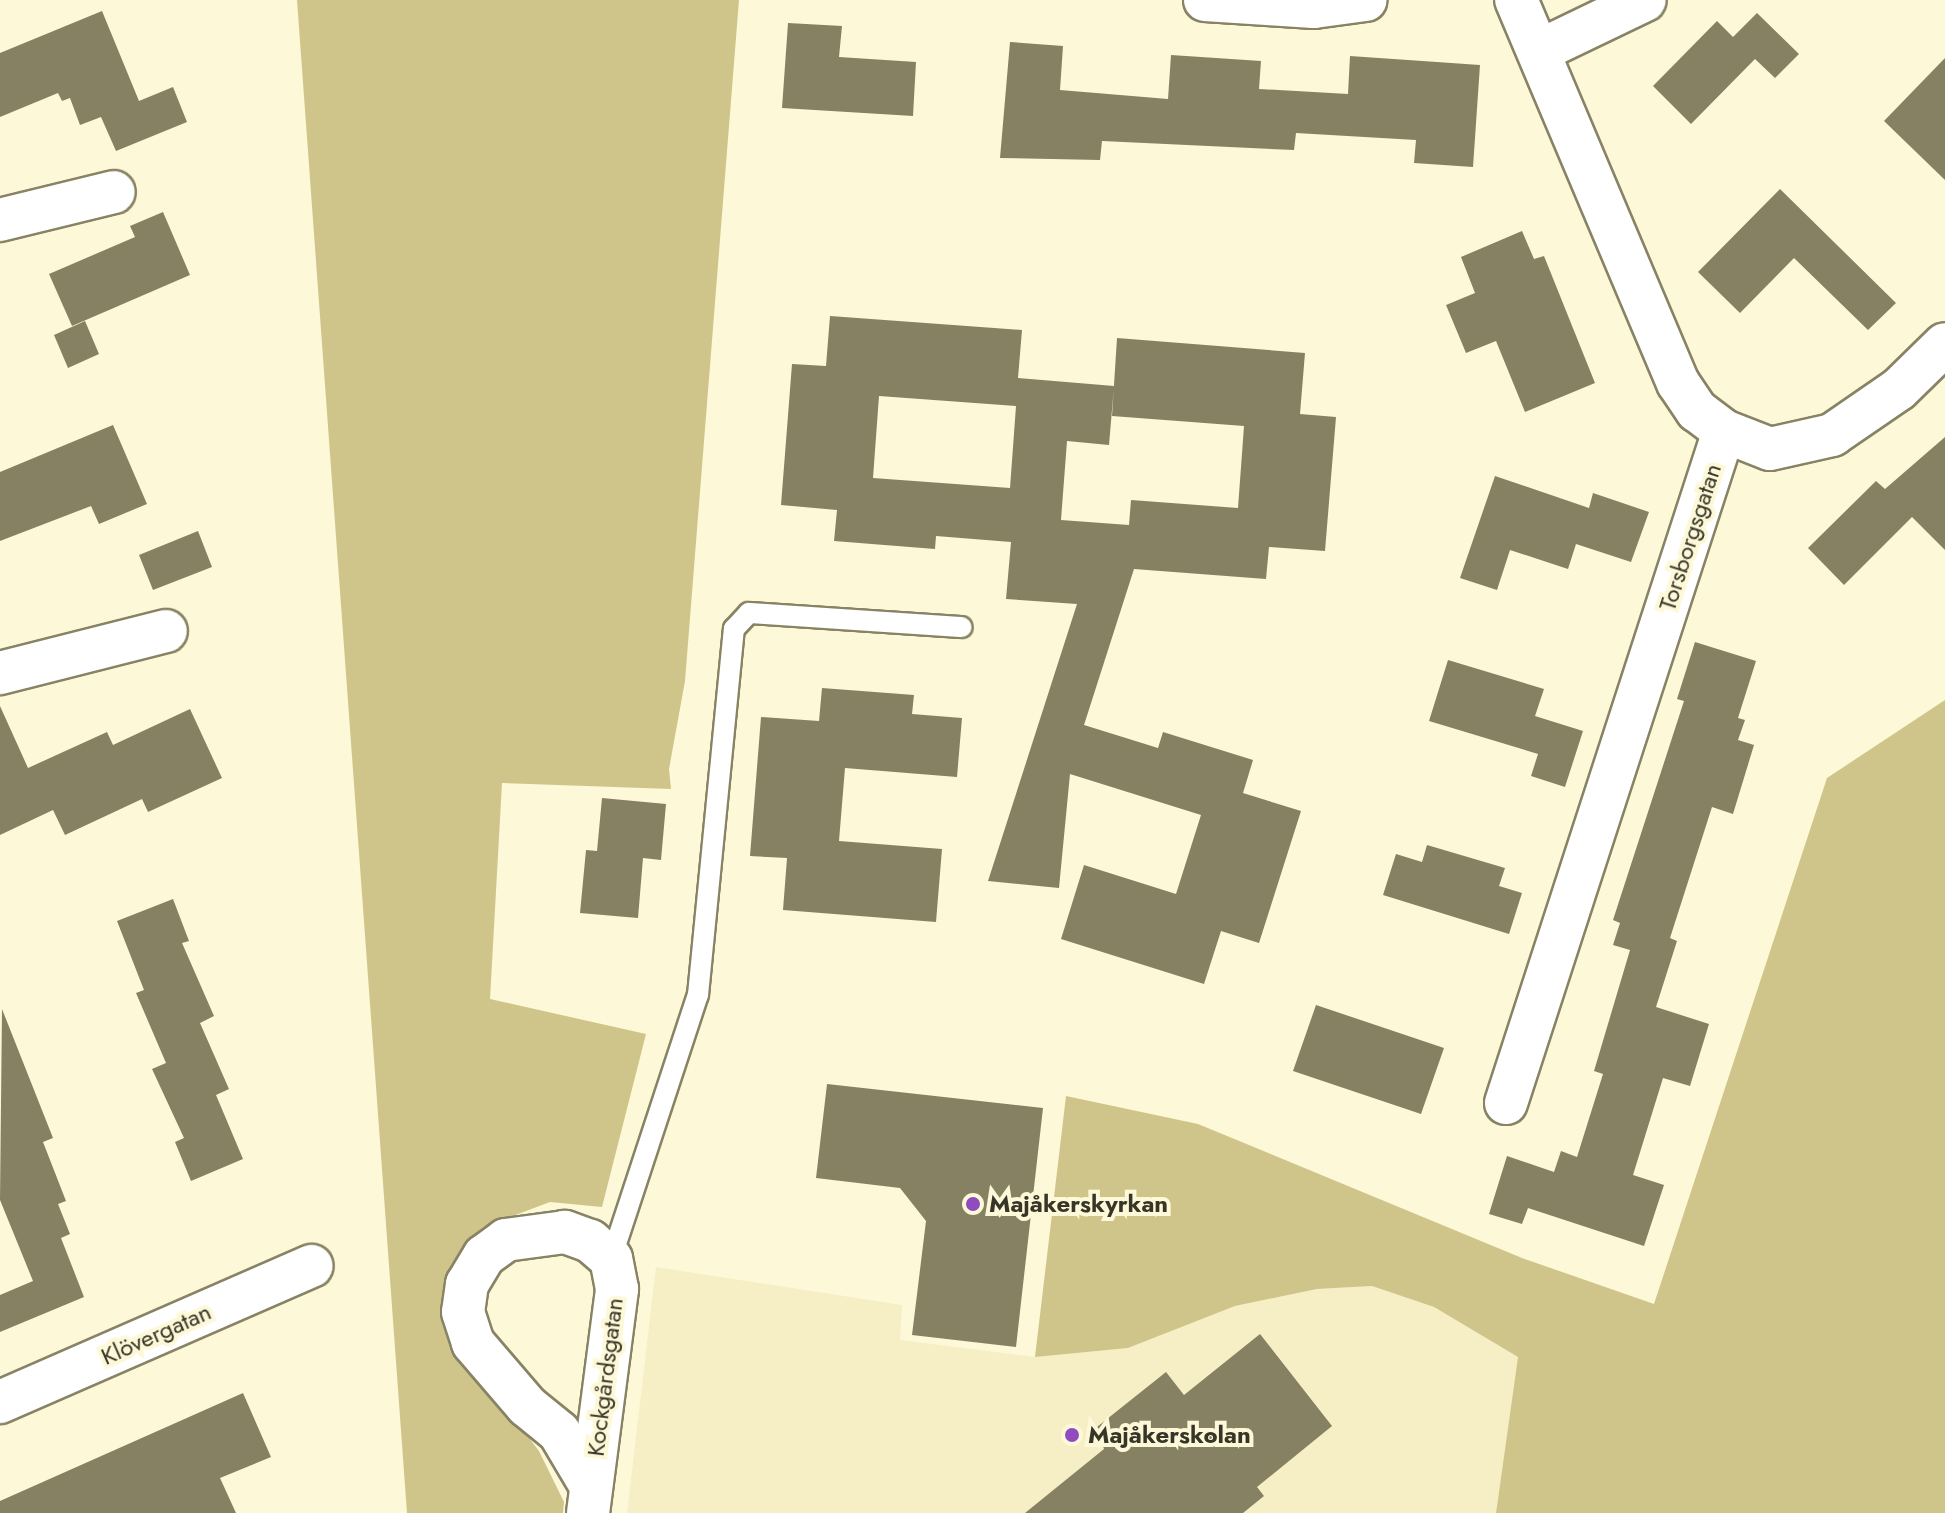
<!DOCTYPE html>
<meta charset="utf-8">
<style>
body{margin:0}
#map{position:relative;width:1945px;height:1513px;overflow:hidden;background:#fdf8d7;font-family:Jost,sans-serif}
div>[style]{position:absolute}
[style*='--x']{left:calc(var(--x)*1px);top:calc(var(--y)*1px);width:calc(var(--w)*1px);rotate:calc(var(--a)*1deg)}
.built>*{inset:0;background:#f6efc6}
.green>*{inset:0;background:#cfc58b}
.building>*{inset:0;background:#868163}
.roads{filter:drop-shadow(2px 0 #888365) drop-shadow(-2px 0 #888365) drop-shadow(0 2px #888365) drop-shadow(0 -2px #888365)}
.lane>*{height:20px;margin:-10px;padding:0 10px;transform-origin:10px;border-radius:10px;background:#fff}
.street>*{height:42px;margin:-21px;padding:0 21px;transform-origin:21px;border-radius:21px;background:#fff}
.dots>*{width:22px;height:22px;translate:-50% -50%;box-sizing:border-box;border:4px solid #fdf8d7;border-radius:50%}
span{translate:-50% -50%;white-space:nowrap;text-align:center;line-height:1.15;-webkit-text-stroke:8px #fdf8d7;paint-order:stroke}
.street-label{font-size:24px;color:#373528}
.poi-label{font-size:24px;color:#373528;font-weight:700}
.left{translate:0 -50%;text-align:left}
</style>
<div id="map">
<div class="built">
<i style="clip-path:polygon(656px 1267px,902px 1305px,900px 1340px,1035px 1357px,1128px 1348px,1235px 1306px,1317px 1289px,1372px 1286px,1434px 1307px,1518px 1357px,1496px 1513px,627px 1513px)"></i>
</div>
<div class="green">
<i style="clip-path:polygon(297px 0,739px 0,685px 681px,669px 769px,671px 789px,502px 783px,490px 999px,646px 1034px,602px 1207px,550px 1202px,483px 1227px,455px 1264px,459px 1346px,539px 1451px,564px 1502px,563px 1513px,407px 1513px)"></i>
<i style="clip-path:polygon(1945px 700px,1945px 1513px,1496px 1513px,1518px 1357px,1434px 1307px,1372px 1286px,1317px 1289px,1235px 1306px,1128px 1348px,1035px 1357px,1066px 1096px,1198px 1124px,1522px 1258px,1654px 1304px,1827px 778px)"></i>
</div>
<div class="building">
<i style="clip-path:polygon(102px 11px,139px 101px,173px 87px,187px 122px,116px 151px,101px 117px,80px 125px,70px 98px,62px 101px,58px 93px,0 117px,0 53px)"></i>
<i style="clip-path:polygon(1757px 13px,1799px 54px,1775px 78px,1755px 59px,1691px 124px,1653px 86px,1717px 21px,1733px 37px)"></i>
<i style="clip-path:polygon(788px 23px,842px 26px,839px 57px,916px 62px,913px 116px,782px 108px)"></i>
<i style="clip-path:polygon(1010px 42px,1063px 46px,1060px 90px,1168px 99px,1171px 55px,1261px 61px,1259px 89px,1348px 94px,1350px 56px,1480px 65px,1473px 167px,1414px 163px,1416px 140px,1296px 133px,1294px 150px,1102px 141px,1100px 160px,1000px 158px)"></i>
<i style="clip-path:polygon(1945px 58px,1945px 180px,1884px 121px)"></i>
<i style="clip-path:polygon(1780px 189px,1896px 303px,1868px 330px,1794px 258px,1740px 313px,1698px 272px)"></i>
<i style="clip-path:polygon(163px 212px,190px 275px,72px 326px,49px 274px,135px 237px,130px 226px)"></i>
<i style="clip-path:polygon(1522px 231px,1534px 259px,1544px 256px,1595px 383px,1525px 412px,1496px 341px,1466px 353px,1446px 305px,1475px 293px,1461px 257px)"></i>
<i style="clip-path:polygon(evenodd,830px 316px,1022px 330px,1018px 378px,1114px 386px,1109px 445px,1067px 441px,1061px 520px,1129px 525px,1131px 500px,1238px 508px,1244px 426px,1112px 416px,1117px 338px,1305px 353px,1300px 414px,1336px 417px,1325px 551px,1269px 547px,1266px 579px,1134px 569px,1084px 725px,1158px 748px,1163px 732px,1253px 760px,1243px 793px,1301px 811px,1259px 943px,1221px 931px,1204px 984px,1061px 939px,1084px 865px,1176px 894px,1201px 815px,1070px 774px,1059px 888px,988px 881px,1077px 604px,1006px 599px,1011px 542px,936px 536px,935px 549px,834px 541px,837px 510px,781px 505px,792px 364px,826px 366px,830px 316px,879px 396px,1016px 406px,1010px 488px,873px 478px,879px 396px)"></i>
<i style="clip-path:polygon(85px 321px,99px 354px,68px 368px,54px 335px)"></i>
<i style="clip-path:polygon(113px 425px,147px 504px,99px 524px,91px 506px,0 541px,0 472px)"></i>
<i style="clip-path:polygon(1945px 437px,1945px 550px,1912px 517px,1844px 585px,1808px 548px,1876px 481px,1885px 489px)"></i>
<i style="clip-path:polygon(1495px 476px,1589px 508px,1593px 493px,1649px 512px,1631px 562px,1576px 544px,1568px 569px,1510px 550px,1497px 590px,1460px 578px)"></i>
<i style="clip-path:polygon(198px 531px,212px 567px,153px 590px,139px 555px)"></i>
<i style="clip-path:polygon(1695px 642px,1756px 661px,1738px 718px,1745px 720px,1738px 740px,1754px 745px,1733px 814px,1712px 807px,1670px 938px,1677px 941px,1656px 1007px,1709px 1024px,1690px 1086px,1663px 1078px,1633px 1175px,1664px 1185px,1644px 1246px,1528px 1208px,1522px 1224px,1489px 1214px,1507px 1156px,1554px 1172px,1561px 1151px,1577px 1157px,1603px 1074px,1594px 1071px,1630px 950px,1613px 945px,1620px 923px,1613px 920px,1684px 701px,1677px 699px)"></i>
<i style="clip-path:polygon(1448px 660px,1544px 689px,1535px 716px,1583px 731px,1565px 787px,1531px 776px,1538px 754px,1429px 721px)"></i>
<i style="clip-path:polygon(822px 688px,914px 695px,912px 714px,962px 718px,957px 777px,845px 768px,839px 841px,942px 849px,936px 922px,783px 910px,787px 858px,750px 856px,761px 717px,819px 721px)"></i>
<i style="clip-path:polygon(0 706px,28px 768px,107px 732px,113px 745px,190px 709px,222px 778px,148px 812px,142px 799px,65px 835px,53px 810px,0 835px)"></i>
<i style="clip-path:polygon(602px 798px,666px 804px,661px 860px,643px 858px,638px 918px,580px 913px,586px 850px,597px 851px)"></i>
<i style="clip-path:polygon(1427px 845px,1505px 868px,1499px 886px,1522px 893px,1509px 934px,1383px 895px,1396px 854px,1422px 862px)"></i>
<i style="clip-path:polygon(173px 899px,189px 941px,182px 943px,214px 1016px,200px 1023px,229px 1089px,216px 1095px,243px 1159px,191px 1181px,175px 1142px,184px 1138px,152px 1069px,166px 1063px,136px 993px,144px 990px,117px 921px)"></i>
<i style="clip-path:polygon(1316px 1005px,1444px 1048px,1421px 1114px,1293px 1071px)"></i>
<i style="clip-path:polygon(2px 1009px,53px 1138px,43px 1142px,66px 1201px,58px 1204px,70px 1234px,61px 1238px,84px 1297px,0 1332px,0 1295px,33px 1281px,0 1200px)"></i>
<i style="clip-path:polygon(827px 1084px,1043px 1108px,1016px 1347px,912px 1335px,926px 1221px,900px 1188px,816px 1178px)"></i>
<i style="clip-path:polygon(1260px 1334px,1332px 1426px,1257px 1487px,1264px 1496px,1243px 1513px,1025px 1513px,1104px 1449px,1097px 1427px,1166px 1372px,1184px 1395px)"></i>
<i style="clip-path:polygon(243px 1393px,271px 1457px,220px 1478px,236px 1513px,0 1513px,0 1501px)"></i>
</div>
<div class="roads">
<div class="lane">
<i style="--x:611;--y:1259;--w:278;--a:-71.8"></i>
<i style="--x:698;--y:995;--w:368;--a:-84.4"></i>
<i style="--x:734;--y:629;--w:22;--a:-47"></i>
<i style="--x:749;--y:613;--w:213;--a:3.8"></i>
</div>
<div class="street">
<i style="--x:1205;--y:0;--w:109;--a:3.7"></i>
<i style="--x:1314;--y:7;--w:52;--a:-7.7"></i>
<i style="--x:1541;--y:50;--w:115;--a:-25.7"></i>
<i style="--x:0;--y:220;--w:117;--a:-13.8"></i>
<i style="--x:1724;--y:431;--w:49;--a:21.4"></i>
<i style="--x:1770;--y:449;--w:64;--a:-12.7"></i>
<i style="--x:1832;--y:435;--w:81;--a:-34.5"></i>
<i style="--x:1899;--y:389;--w:64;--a:-44.4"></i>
<i style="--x:0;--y:673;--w:171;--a:-14.2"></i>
<i style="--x:1506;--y:1103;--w:706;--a:-72.03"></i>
<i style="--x:1724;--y:431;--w:34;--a:-143"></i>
<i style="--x:1697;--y:411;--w:34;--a:-124"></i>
<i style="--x:1678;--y:383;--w:416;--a:-112.9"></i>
<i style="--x:0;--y:1402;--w:340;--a:-23.6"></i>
<i style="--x:588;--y:1513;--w:226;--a:-82.6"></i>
<i style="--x:617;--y:1289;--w:31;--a:-101"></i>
<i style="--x:611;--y:1259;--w:28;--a:-139"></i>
<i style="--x:590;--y:1241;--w:27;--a:-160"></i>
<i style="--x:565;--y:1232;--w:60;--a:172.3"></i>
<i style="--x:506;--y:1240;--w:27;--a:144"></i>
<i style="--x:484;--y:1256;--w:33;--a:121"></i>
<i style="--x:467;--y:1284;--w:28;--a:98"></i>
<i style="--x:463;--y:1312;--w:33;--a:72"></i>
<i style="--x:473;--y:1343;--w:83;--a:49.4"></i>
<i style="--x:527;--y:1406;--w:41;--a:39.1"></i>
<i style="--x:559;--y:1432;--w:63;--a:59.3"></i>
</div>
</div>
<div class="dots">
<i style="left:973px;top:1204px;background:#904bbf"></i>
<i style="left:1072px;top:1435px;background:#904bbf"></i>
</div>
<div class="street-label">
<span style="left:1690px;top:537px;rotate:-72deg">Torsborgsgatan</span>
<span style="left:156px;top:1334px;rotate:-24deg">Klövergatan</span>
<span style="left:605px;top:1377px;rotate:-83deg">Kockgårdsgatan</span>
</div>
<div class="poi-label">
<span class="left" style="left:989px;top:1204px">Majåkerskyrkan</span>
<span class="left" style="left:1088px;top:1435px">Majåkerskolan</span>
</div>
</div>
